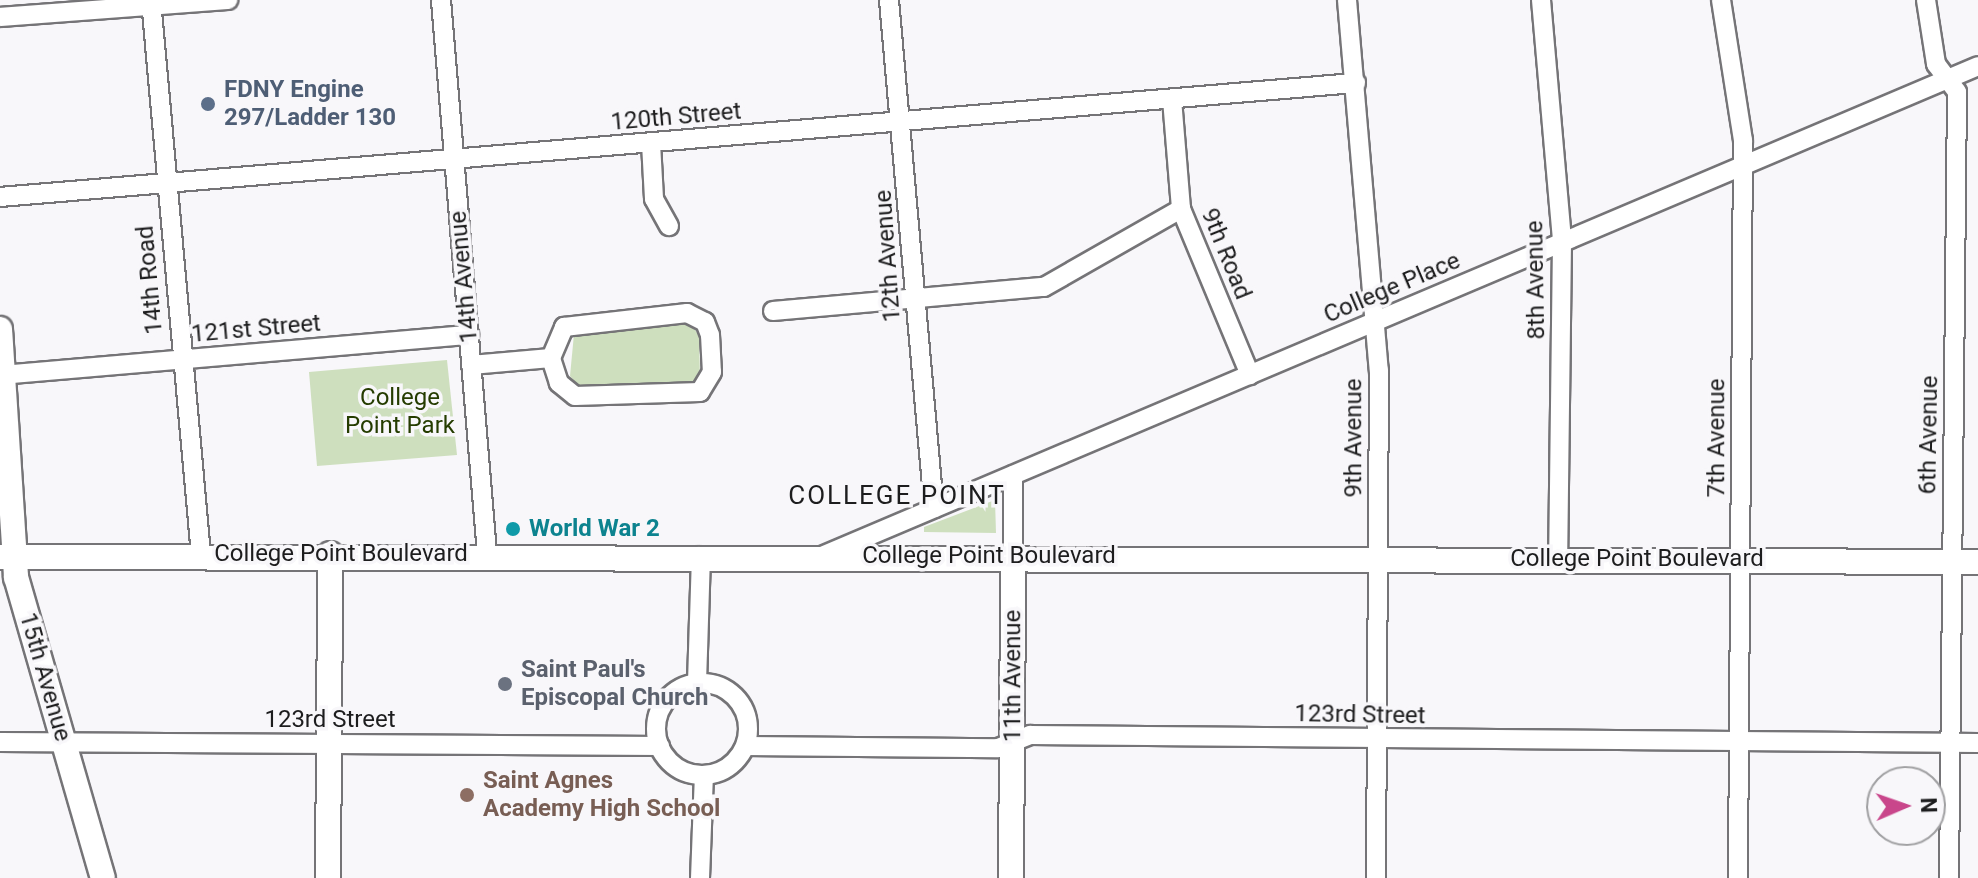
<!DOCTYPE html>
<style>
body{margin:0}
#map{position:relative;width:1978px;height:878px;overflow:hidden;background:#f8f7fa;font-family:Roboto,sans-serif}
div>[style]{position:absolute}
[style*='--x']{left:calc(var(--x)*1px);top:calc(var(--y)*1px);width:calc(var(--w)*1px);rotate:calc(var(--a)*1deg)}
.green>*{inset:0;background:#cedfbe}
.roads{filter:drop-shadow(2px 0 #757477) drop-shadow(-2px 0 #757477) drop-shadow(0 2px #757477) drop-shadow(0 -2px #757477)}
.street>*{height:18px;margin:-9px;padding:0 9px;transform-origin:9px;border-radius:9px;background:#fff}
.street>.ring{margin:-9px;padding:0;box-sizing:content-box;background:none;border:18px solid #fff;border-radius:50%}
.secondary>*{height:24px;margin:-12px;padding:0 12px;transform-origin:12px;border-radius:12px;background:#fff}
.dots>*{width:22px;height:22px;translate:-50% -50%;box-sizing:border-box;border:4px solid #f8f7fa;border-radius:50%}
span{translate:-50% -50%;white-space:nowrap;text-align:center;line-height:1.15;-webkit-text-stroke:7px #f8f7fa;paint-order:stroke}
.service-label{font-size:24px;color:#4e5e75;font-weight:700}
.left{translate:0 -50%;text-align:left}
.street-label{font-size:24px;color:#1d1d1e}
.park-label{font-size:24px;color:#253c00}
.culture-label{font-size:24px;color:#0d838f;font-weight:700}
.worship-label{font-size:24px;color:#5b616d;font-weight:700}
.education-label{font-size:24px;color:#785e54;font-weight:700}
.neighbourhood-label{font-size:26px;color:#1d1d1e;letter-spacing:2px}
.north{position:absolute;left:1866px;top:766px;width:80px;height:80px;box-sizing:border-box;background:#f8f7fa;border:2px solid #a0a0a2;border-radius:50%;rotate:88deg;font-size:22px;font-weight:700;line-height:32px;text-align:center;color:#1d1d1e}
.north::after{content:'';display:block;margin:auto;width:28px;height:36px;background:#c9468b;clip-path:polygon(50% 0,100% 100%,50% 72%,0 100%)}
</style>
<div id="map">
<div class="green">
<i style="clip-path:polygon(690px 324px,699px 335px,700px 378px,690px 384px,579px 387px,570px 376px,574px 334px)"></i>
<i style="clip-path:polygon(447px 360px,457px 455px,317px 466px,309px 372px)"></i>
<i style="clip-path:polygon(995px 500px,996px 533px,924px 532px,924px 527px)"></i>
</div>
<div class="roads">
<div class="street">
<i style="--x:151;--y:0;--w:557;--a:84.85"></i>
<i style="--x:441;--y:0;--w:556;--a:85.25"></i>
<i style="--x:889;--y:0;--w:510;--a:84.94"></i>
<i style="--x:1347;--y:0;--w:371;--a:85.1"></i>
<i style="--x:1379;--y:370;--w:508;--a:90.34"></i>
<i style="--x:1541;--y:0;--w:243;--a:85"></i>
<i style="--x:1562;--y:242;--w:317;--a:90.7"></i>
<i style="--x:1721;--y:0;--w:142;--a:81.1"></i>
<i style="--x:1743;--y:140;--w:738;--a:90.39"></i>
<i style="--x:1926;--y:0;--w:65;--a:81.1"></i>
<i style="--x:1936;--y:64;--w:35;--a:53"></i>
<i style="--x:1957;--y:92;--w:786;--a:90.58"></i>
<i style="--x:0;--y:17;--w:229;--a:-4.3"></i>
<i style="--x:1172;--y:99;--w:110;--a:85.3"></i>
<i style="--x:1181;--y:209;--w:180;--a:67.4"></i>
<i style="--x:651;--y:143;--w:56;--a:86.9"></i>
<i style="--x:654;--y:199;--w:31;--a:61"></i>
<i style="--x:0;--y:197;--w:1361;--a:-4.81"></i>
<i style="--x:773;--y:311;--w:272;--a:-5.1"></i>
<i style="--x:1044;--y:287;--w:158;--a:-29.7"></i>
<i style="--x:687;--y:313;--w:20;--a:27"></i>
<i style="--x:705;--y:322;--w:14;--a:69"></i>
<i style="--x:710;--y:335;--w:37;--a:87"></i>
<i style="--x:712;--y:372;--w:23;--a:121"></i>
<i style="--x:700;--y:392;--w:125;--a:178.2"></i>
<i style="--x:575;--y:396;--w:21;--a:-141"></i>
<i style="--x:559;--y:383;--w:26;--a:-108"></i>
<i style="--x:551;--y:358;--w:34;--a:-67"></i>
<i style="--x:564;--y:327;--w:124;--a:-6.5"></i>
<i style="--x:471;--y:365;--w:80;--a:-5"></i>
<i style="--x:0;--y:375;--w:471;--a:-4.9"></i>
<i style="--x:824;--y:555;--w:1253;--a:-22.96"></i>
<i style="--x:1013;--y:556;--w:81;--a:-90"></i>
<i style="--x:697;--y:683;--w:127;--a:-88.2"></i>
<i class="ring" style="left:656px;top:683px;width:74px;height:74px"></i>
<i style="--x:0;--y:742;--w:660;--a:0.35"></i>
<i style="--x:745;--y:746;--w:253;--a:0.5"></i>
<i style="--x:998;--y:748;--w:35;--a:-22"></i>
<i style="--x:1030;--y:735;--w:948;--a:0.48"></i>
<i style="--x:700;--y:878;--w:103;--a:-87.8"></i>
</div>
<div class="secondary">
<i style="--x:0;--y:329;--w:249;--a:86.3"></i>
<i style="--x:16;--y:577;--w:313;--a:73.9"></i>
<i style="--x:0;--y:557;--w:1978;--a:0.14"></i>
<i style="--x:328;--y:878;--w:324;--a:-89.6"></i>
<i style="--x:1011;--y:878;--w:322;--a:-89.6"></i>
</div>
</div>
<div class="dots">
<i style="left:208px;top:104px;background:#5c6f8a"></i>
<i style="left:513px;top:529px;background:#0f9aa8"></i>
<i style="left:505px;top:684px;background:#6b7280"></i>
<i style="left:467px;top:795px;background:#8d6e63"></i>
</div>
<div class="service-label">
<span class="left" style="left:224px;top:104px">FDNY Engine<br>297/Ladder 130</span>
</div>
<div class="street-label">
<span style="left:676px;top:117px;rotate:-5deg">120th Street</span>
<span style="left:1226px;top:254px;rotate:68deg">9th Road</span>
<span style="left:888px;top:256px;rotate:-94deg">12th Avenue</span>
<span style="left:464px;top:277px;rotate:-95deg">14th Avenue</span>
<span style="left:150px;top:280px;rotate:-95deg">14th Road</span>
<span style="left:1536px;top:280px;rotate:-91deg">8th Avenue</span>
<span style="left:1392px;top:288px;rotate:-23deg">College Place</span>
<span style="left:256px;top:329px;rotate:-5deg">121st Street</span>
<span style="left:1929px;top:435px;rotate:-89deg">6th Avenue</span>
<span style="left:1354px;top:438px;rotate:-90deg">9th Avenue</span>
<span style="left:1717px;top:438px;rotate:-90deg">7th Avenue</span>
<span style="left:341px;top:554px">College Point Boulevard</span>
<span style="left:989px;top:556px">College Point Boulevard</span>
<span style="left:1637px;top:559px">College Point Boulevard</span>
<span style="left:1013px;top:676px;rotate:-90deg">11th Avenue</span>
<span style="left:45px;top:677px;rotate:74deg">15th Avenue</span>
<span style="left:1360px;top:715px;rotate:1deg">123rd Street</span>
<span style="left:330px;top:720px">123rd Street</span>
</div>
<div class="park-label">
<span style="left:400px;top:412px">College<br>Point Park</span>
</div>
<div class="culture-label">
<span class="left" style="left:529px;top:529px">World War 2</span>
</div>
<div class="worship-label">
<span class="left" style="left:521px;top:684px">Saint Paul's<br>Episcopal Church</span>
</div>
<div class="education-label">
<span class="left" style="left:483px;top:795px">Saint Agnes<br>Academy High School</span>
</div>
<div class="neighbourhood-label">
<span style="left:897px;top:496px">COLLEGE POINT</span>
</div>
<div class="north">N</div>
</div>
